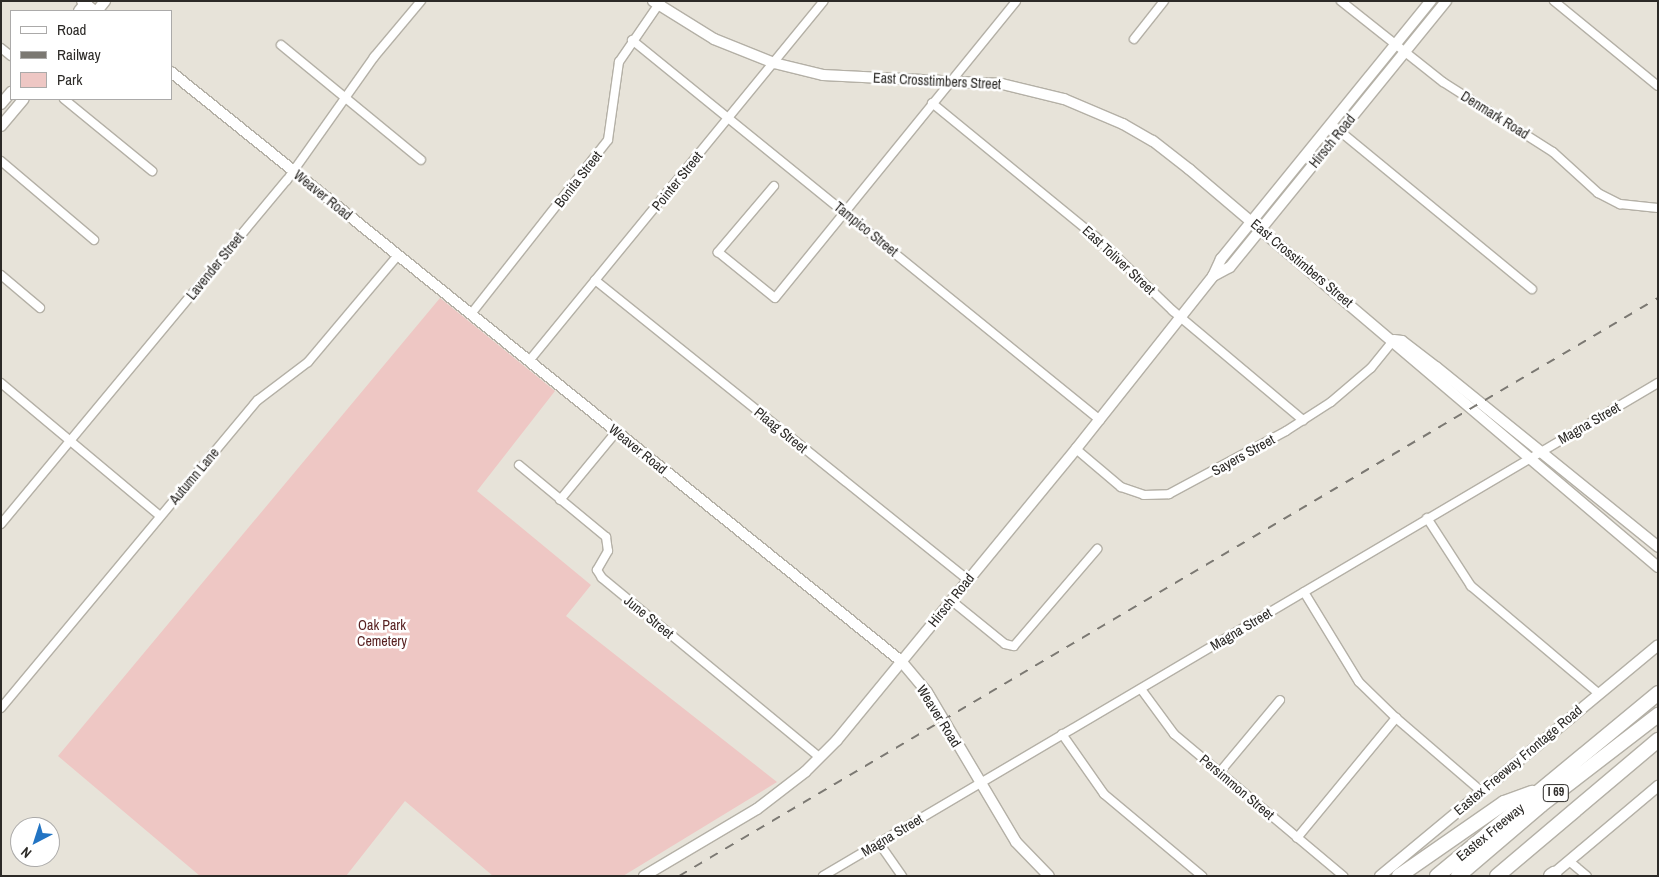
<!DOCTYPE html>
<style>
body{margin:0}
#map{position:relative;width:1659px;height:877px;overflow:hidden;background:#e7e3d9;font-family:"Archivo Narrow",sans-serif}
div>[style]{position:absolute}
[style*='--x']{left:calc(var(--x)*1px);top:calc(var(--y)*1px);width:calc(var(--w)*1px);rotate:calc(var(--a)*1deg)}
.green>*{inset:0;background:#eec7c4}
.roads{filter:drop-shadow(1px 0 #b4b0a6) drop-shadow(-1px 0 #b4b0a6) drop-shadow(0 1px #b4b0a6) drop-shadow(0 -1px #b4b0a6)}
.street>*{height:8px;margin:-4px;padding:0 4px;transform-origin:4px;border-radius:4px;background:#fff}
.secondary>*{height:10px;margin:-5px;padding:0 5px;transform-origin:5px;border-radius:5px;background:#fff}
.highway>*{height:14px;margin:-7px;padding:0 7px;transform-origin:7px;border-radius:7px;background:#fff}
.rail>*{height:2px;margin-top:-1px;transform-origin:0;background:repeating-linear-gradient(90deg,#7b7872 0 9px,transparent 0 18px)}
span{translate:-50% -50%;white-space:nowrap;text-align:center;line-height:1.15;-webkit-text-stroke:5px #fff;paint-order:stroke}
.shield-label span{padding:1px 4px;background:#fff;border:1px solid;border-radius:4px;-webkit-text-stroke-width:0}
.shield-label{font-size:12px;color:#2c2a27;font-weight:700}
.street-label{font-size:14px;color:#2c2a27}
.park-label{font-size:14px;color:#582121}
.frame{position:absolute;inset:0;border:2px solid #2c2a27;pointer-events:none}
.legend{position:absolute;left:10px;top:10px;width:162px;height:90px;box-sizing:border-box;background:#fff;border:1px solid #abaaa9;margin:0;padding:6px 9px;list-style:none;font-size:15px;color:#2c2a27}
.legend li{display:flex;align-items:center;gap:10px;height:25px}
.legend b{width:25px;border:1px solid #abaaa9}
.north{position:absolute;left:10px;top:817px;width:50px;height:50px;box-sizing:border-box;background:#fff;border:1px solid #abaaa9;border-radius:50%;rotate:220deg;font-size:14px;font-weight:700;line-height:20px;text-align:center;color:#2c2a27}
.north::after{content:'';display:block;margin:auto;width:18px;height:22px;background:#2274c3;clip-path:polygon(50% 0,100% 100%,50% 72%,0 100%)}
</style>
<div id="map">
<div class="green">
<i style="clip-path:polygon(440px 298px,555px 391px,477px 491px,591px 585px,566px 616px,777px 782px,623px 876px,493px 876px,405px 801px,346px 876px,200px 876px,58px 756px)"></i>
</div>
<div class="roads">
<div class="street">
<i style="--x:1341;--y:1;--w:130;--a:38.5"></i>
<i style="--x:1443;--y:82;--w:130;--a:32.5"></i>
<i style="--x:1553;--y:152;--w:61;--a:42.3"></i>
<i style="--x:1598;--y:193;--w:25;--a:27"></i>
<i style="--x:1620;--y:204;--w:38;--a:6"></i>
<i style="--x:1554;--y:1;--w:134;--a:39.3"></i>
<i style="--x:1134;--y:39;--w:48;--a:-51.7"></i>
<i style="--x:632;--y:40;--w:603;--a:39.08"></i>
<i style="--x:281;--y:45;--w:181;--a:39.4"></i>
<i style="--x:1;--y:48;--w:13;--a:39"></i>
<i style="--x:64;--y:99;--w:114;--a:39.3"></i>
<i style="--x:932;--y:103;--w:212;--a:39.3"></i>
<i style="--x:1096;--y:237;--w:107;--a:43.9"></i>
<i style="--x:1173;--y:311;--w:170;--a:40"></i>
<i style="--x:1331;--y:124;--w:260;--a:39.4"></i>
<i style="--x:1;--y:161;--w:122;--a:40.3"></i>
<i style="--x:774;--y:186;--w:87;--a:130.3"></i>
<i style="--x:718;--y:252;--w:73;--a:38.9"></i>
<i style="--x:775;--y:298;--w:382;--a:-50.9"></i>
<i style="--x:1;--y:275;--w:51;--a:40.2"></i>
<i style="--x:595;--y:280;--w:479;--a:38.8"></i>
<i style="--x:471;--y:314;--w:221;--a:-51.8"></i>
<i style="--x:608;--y:140;--w:79;--a:-82"></i>
<i style="--x:619;--y:62;--w:74;--a:-55.5"></i>
<i style="--x:529;--y:361;--w:465;--a:-50.7"></i>
<i style="--x:1;--y:383;--w:207;--a:39.9"></i>
<i style="--x:1076;--y:449;--w:59;--a:40.2"></i>
<i style="--x:1121;--y:487;--w:24;--a:19"></i>
<i style="--x:1144;--y:495;--w:25;--a:-2"></i>
<i style="--x:1169;--y:494;--w:133;--a:-28.3"></i>
<i style="--x:1286;--y:431;--w:54;--a:-32.8"></i>
<i style="--x:1331;--y:402;--w:52;--a:-40.4"></i>
<i style="--x:1371;--y:368;--w:36;--a:-51"></i>
<i style="--x:519;--y:465;--w:113;--a:39.6"></i>
<i style="--x:606;--y:537;--w:14;--a:82"></i>
<i style="--x:608;--y:551;--w:22;--a:120"></i>
<i style="--x:597;--y:570;--w:9;--a:58"></i>
<i style="--x:602;--y:578;--w:281;--a:39.5"></i>
<i style="--x:560;--y:500;--w:88;--a:-50.5"></i>
<i style="--x:1427;--y:518;--w:81;--a:57.1"></i>
<i style="--x:1471;--y:586;--w:166;--a:40.1"></i>
<i style="--x:1;--y:524;--w:447;--a:-50.3"></i>
<i style="--x:287;--y:180;--w:151;--a:-54.7"></i>
<i style="--x:374;--y:57;--w:73;--a:-50"></i>
<i style="--x:1304;--y:592;--w:105;--a:58.6"></i>
<i style="--x:1359;--y:682;--w:52;--a:44.2"></i>
<i style="--x:1396;--y:718;--w:113;--a:40.7"></i>
<i style="--x:952;--y:601;--w:68;--a:39.1"></i>
<i style="--x:1005;--y:644;--w:9;--a:13"></i>
<i style="--x:1014;--y:646;--w:128;--a:-49.4"></i>
<i style="--x:1141;--y:689;--w:56;--a:53.7"></i>
<i style="--x:1174;--y:734;--w:221;--a:40"></i>
<i style="--x:1;--y:708;--w:401;--a:-50.2"></i>
<i style="--x:258;--y:400;--w:63;--a:-37.2"></i>
<i style="--x:308;--y:362;--w:140;--a:-49.9"></i>
<i style="--x:1062;--y:734;--w:73;--a:55"></i>
<i style="--x:1104;--y:794;--w:128;--a:39.9"></i>
<i style="--x:1219;--y:773;--w:95;--a:-50.1"></i>
<i style="--x:1297;--y:838;--w:156;--a:-50.5"></i>
<i style="--x:879;--y:843;--w:40;--a:55.1"></i>
<i style="--x:1569;--y:861;--w:23;--a:40"></i>
<i style="--x:823;--y:876;--w:970;--a:-30.56"></i>
</div>
<div class="secondary">
<i style="--x:82;--y:1;--w:16;--a:38"></i>
<i style="--x:653;--y:1;--w:72;--a:31.9"></i>
<i style="--x:714;--y:39;--w:65;--a:21.8"></i>
<i style="--x:774;--y:63;--w:50;--a:13.8"></i>
<i style="--x:823;--y:75;--w:179;--a:2.9"></i>
<i style="--x:1002;--y:84;--w:64;--a:13.6"></i>
<i style="--x:1064;--y:99;--w:64;--a:23"></i>
<i style="--x:1123;--y:124;--w:34;--a:30"></i>
<i style="--x:1153;--y:141;--w:46;--a:37.9"></i>
<i style="--x:1189;--y:169;--w:615;--a:40.32"></i>
<i style="--x:79;--y:11;--w:13;--a:-51"></i>
<i style="--x:97;--y:11;--w:13;--a:-51"></i>
<i style="--x:171;--y:72;--w:938;--a:38.9"></i>
<i style="--x:901;--y:661;--w:40;--a:50"></i>
<i style="--x:927;--y:692;--w:174;--a:59.3"></i>
<i style="--x:1016;--y:842;--w:47;--a:45.9"></i>
<i style="--x:1;--y:104;--w:16;--a:-50"></i>
<i style="--x:1;--y:126;--w:35;--a:-50"></i>
<i style="--x:1213;--y:276;--w:19;--a:-28"></i>
<i style="--x:1230;--y:267;--w:343;--a:-50.9"></i>
<i style="--x:1394;--y:340;--w:8;--a:7"></i>
<i style="--x:1402;--y:341;--w:43;--a:37.4"></i>
<i style="--x:1436;--y:367;--w:286;--a:39"></i>
<i style="--x:644;--y:876;--w:131;--a:-30.7"></i>
<i style="--x:757;--y:809;--w:61;--a:-37.6"></i>
<i style="--x:805;--y:772;--w:45;--a:-45"></i>
<i style="--x:837;--y:740;--w:377;--a:-50.6"></i>
<i style="--x:1076;--y:449;--w:221;--a:-51.6"></i>
<i style="--x:1213;--y:276;--w:19;--a:-65"></i>
<i style="--x:1221;--y:259;--w:333;--a:-50.9"></i>
<i style="--x:1380;--y:876;--w:361;--a:-39.7"></i>
<i style="--x:1551;--y:876;--w:140;--a:-40.1"></i>
</div>
<div class="highway">
<i style="--x:1399;--y:876;--w:128;--a:-34.8"></i>
<i style="--x:1504;--y:803;--w:30;--a:-20"></i>
<i style="--x:1437;--y:876;--w:287;--a:-39.6"></i>
<i style="--x:1458;--y:876;--w:109;--a:-40.5"></i>
<i style="--x:1541;--y:805;--w:148;--a:-37.6"></i>
<i style="--x:1497;--y:876;--w:211;--a:-40.2"></i>
<i style="--x:1551;--y:876;--w:4;--a:-34"></i>
</div>
</div>
<div class="rail">
<i style="--x:679;--y:876;--w:1137;--a:-30.56"></i>
</div>
<div class="shield-label">
<span style="left:1556px;top:793px">I 69</span>
</div>
<div class="street-label">
<span style="left:937px;top:81px;rotate:3deg">East Crosstimbers Street</span>
<span style="left:1495px;top:115px;rotate:32deg">Denmark Road</span>
<span style="left:1332px;top:141px;rotate:-51deg">Hirsch Road</span>
<span style="left:578px;top:179px;rotate:-52deg">Bonita Street</span>
<span style="left:677px;top:181px;rotate:-51deg">Pointer Street</span>
<span style="left:323px;top:195px;rotate:39deg">Weaver Road</span>
<span style="left:866px;top:229px;rotate:39deg">Tampico Street</span>
<span style="left:1119px;top:260px;rotate:43deg">East Toliver Street</span>
<span style="left:1302px;top:263px;rotate:40deg">East Crosstimbers Street</span>
<span style="left:215px;top:266px;rotate:-51deg">Lavender Street</span>
<span style="left:1589px;top:423px;rotate:-30deg">Magna Street</span>
<span style="left:781px;top:430px;rotate:39deg">Plaag Street</span>
<span style="left:638px;top:449px;rotate:39deg">Weaver Road</span>
<span style="left:1243px;top:455px;rotate:-29deg">Sayers Street</span>
<span style="left:194px;top:476px;rotate:-50deg">Autumn Lane</span>
<span style="left:951px;top:600px;rotate:-51deg">Hirsch Road</span>
<span style="left:649px;top:617px;rotate:39deg">June Street</span>
<span style="left:1241px;top:629px;rotate:-31deg">Magna Street</span>
<span style="left:939px;top:716px;rotate:58deg">Weaver Road</span>
<span style="left:1518px;top:760px;rotate:-40deg">Eastex Freeway Frontage Road</span>
<span style="left:1237px;top:787px;rotate:40deg">Persimmon Street</span>
<span style="left:1490px;top:832px;rotate:-39deg">Eastex Freeway</span>
<span style="left:892px;top:835px;rotate:-31deg">Magna Street</span>
</div>
<div class="park-label">
<span style="left:382px;top:633px">Oak Park<br>Cemetery</span>
</div>
<div class="frame"></div>
<ul class="legend">
<li><b style="height:6px;background:#fff"></b>Road</li>
<li><b style="height:6px;background:#7b7872"></b>Railway</li>
<li><b style="height:14px;background:#eec7c4"></b>Park</li>
</ul>
<div class="north">N</div>
</div>
